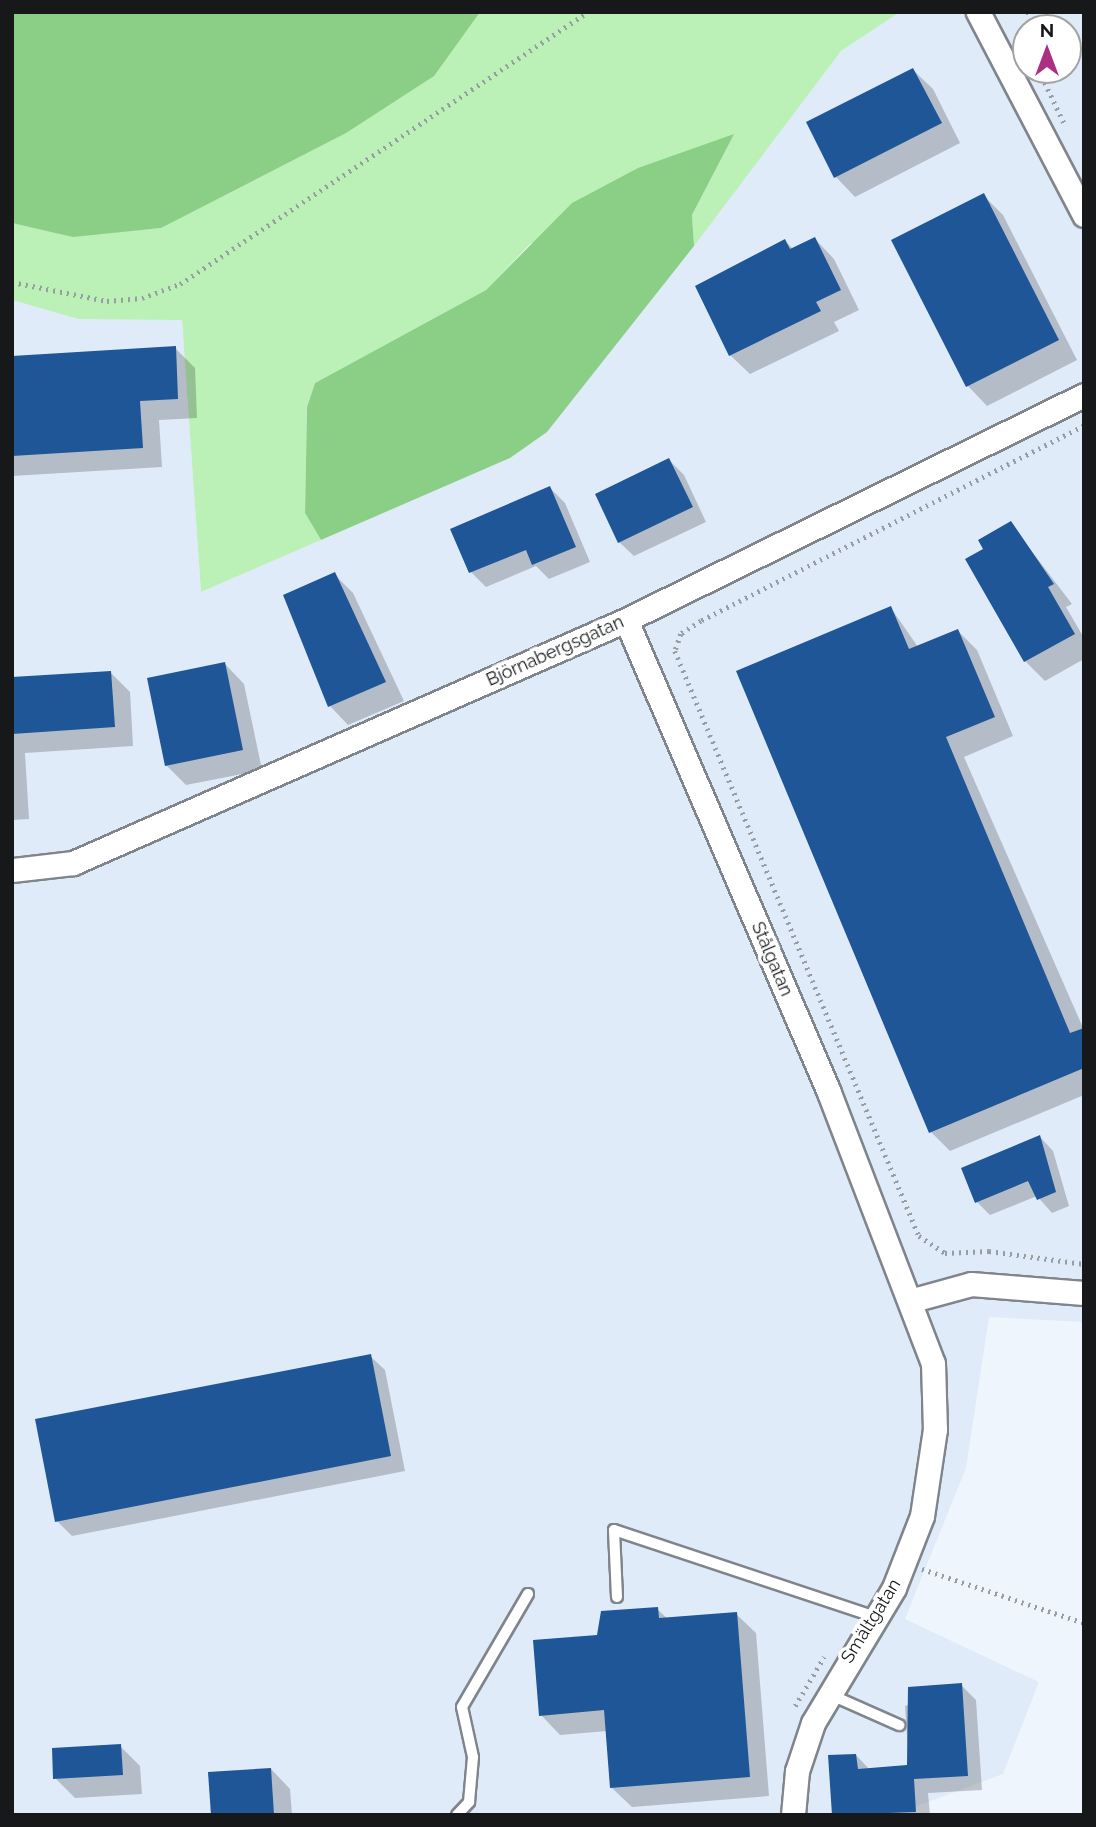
<!DOCTYPE html>
<meta charset="utf-8">
<style>
body{margin:0}
#map{position:relative;width:1096px;height:1827px;overflow:hidden;background:#eff5fd;font-family:Raleway,sans-serif}
div>[style]{position:absolute}
[style*='--x']{left:calc(var(--x)*1px);top:calc(var(--y)*1px);width:calc(var(--w)*1px);rotate:calc(var(--a)*1deg)}
.built>*{inset:0;background:#e0ebf9}
.green>*{inset:0;background:#bbf1b6}
.forest>*{inset:0;background:#8bcf86}
.shadow>*{inset:0;background:#0003}
.building>*{inset:0;background:#1e5697}
.path>*{height:4.5px;margin-top:-2.25px;transform-origin:0;background:repeating-linear-gradient(90deg,#989da2 0 2px,transparent 0 7px)}
.roads{filter:drop-shadow(2px 0 #80858c) drop-shadow(-2px 0 #80858c) drop-shadow(0 2px #80858c) drop-shadow(0 -2px #80858c)}
.lane>*{height:10px;margin:-5px;padding:0 5px;transform-origin:5px;border-radius:5px;background:#fff}
.street>*{height:23px;margin:-11.5px;padding:0 11.5px;transform-origin:11.5px;border-radius:11.5px;background:#fff}
span{translate:-50% -50%;white-space:nowrap;text-align:center;line-height:1.15;-webkit-text-stroke:7px #fff;paint-order:stroke}
.street-label{font-size:18px;color:#16181a}
.frame{position:absolute;inset:0;border:14px solid #16181a;pointer-events:none}
.north{position:absolute;left:1012px;top:14px;width:70px;height:70px;box-sizing:border-box;background:#fff;border:2px solid #a2a3a3;border-radius:50%;rotate:0deg;font-size:19px;font-weight:700;line-height:28px;text-align:center;color:#16181a}
.north::after{content:'';display:block;margin:auto;width:24px;height:32px;background:#ab3084;clip-path:polygon(50% 0,100% 100%,50% 72%,0 100%)}
</style>
<div id="map">
<div class="built">
<i style="clip-path:polygon(evenodd,900px 12px,1084px 12px,1084px 1322px,989px 1317px,966px 1468px,905px 1619px,1039px 1682px,1003px 1774px,893px 1815px,12px 1815px,12px 300px,78px 319px,182px 319px,201px 592px,510px 458px,841px 51px,900px 12px,1026px 28px,1068px 28px,1068px 70px,1026px 70px,1026px 28px)"></i>
</div>
<div class="green">
<i style="clip-path:polygon(480px 12px,900px 12px,841px 51px,694px 246px,692px 215px,733px 135px,530px 244px,486px 290px,315px 383px,307px 407px,305px 513px,321px 540px,201px 592px,182px 320px,78px 319px,12px 300px,12px 223px,73px 236px,161px 228px,252px 177px)"></i>
</div>
<div class="forest">
<i style="clip-path:polygon(12px 12px,480px 12px,434px 76px,346px 133px,161px 228px,73px 237px,12px 223px)"></i>
<i style="clip-path:polygon(734px 134px,692px 215px,694px 246px,547px 432px,510px 458px,321px 540px,305px 513px,307px 407px,315px 383px,486px 290px,572px 203px,638px 168px)"></i>
</div>
<div class="shadow">
<i style="clip-path:polygon(913px 70px,933px 89px,960px 143px,855px 197px,836px 177px)"></i>
<i style="clip-path:polygon(983px 195px,1003px 215px,1077px 360px,987px 406px,968px 386px,893px 241px)"></i>
<i style="clip-path:polygon(815px 239px,834px 259px,859px 310px,834px 322px,839px 331px,750px 374px,730px 355px,785px 241px,793px 249px)"></i>
<i style="clip-path:polygon(175px 348px,195px 368px,197px 418px,159px 420px,162px 467px,12px 476px,12px 357px)"></i>
<i style="clip-path:polygon(669px 460px,684px 475px,706px 522px,634px 556px,619px 542px)"></i>
<i style="clip-path:polygon(550px 488px,565px 503px,590px 562px,549px 579px,536px 566px,486px 587px,471px 572px)"></i>
<i style="clip-path:polygon(1010px 523px,1072px 604px,1066px 607px,1084px 638px,1084px 659px,1045px 681px,1025px 661px,986px 549px)"></i>
<i style="clip-path:polygon(334px 574px,353px 593px,404px 701px,348px 725px,330px 706px)"></i>
<i style="clip-path:polygon(891px 608px,918px 647px,958px 631px,977px 650px,1013px 736px,964px 757px,1084px 1030px,1084px 1095px,950px 1151px,931px 1132px)"></i>
<i style="clip-path:polygon(225px 664px,244px 684px,262px 770px,186px 785px,166px 765px)"></i>
<i style="clip-path:polygon(110px 672px,130px 692px,133px 746px,25px 753px,29px 819px,12px 820px,12px 678px)"></i>
<i style="clip-path:polygon(1040px 1137px,1053px 1151px,1069px 1206px,1052px 1213px,1037px 1196px,990px 1215px,977px 1202px)"></i>
<i style="clip-path:polygon(370px 1356px,385px 1370px,405px 1471px,72px 1536px,57px 1521px)"></i>
<i style="clip-path:polygon(657px 1609px,668px 1619px,736px 1614px,756px 1633px,769px 1796px,632px 1807px,612px 1788px,607px 1731px,560px 1735px,541px 1715px,598px 1637px)"></i>
<i style="clip-path:polygon(961px 1685px,976px 1700px,982px 1790px,928px 1793px,930px 1815px,834px 1815px,856px 1755px,870px 1770px,909px 1767px,905px 1706px)"></i>
<i style="clip-path:polygon(120px 1746px,140px 1766px,142px 1794px,75px 1798px,55px 1778px)"></i>
<i style="clip-path:polygon(271px 1769px,290px 1789px,292px 1815px,213px 1815px)"></i>
</div>
<div class="building">
<i style="clip-path:polygon(913px 68px,942px 123px,834px 178px,806px 122px)"></i>
<i style="clip-path:polygon(984px 193px,1059px 340px,966px 387px,891px 240px)"></i>
<i style="clip-path:polygon(815px 237px,841px 290px,816px 302px,821px 311px,729px 356px,695px 286px,785px 239px,790px 249px)"></i>
<i style="clip-path:polygon(176px 346px,178px 399px,140px 401px,143px 448px,12px 456px,12px 356px)"></i>
<i style="clip-path:polygon(669px 458px,693px 507px,618px 543px,595px 494px)"></i>
<i style="clip-path:polygon(550px 486px,576px 547px,532px 565px,526px 550px,469px 573px,450px 529px)"></i>
<i style="clip-path:polygon(1011px 521px,1054px 584px,1048px 587px,1075px 634px,1024px 662px,965px 559px,983px 549px,978px 540px)"></i>
<i style="clip-path:polygon(335px 572px,386px 682px,328px 707px,283px 595px)"></i>
<i style="clip-path:polygon(891px 606px,909px 649px,958px 629px,995px 717px,946px 737px,1070px 1033px,1084px 1028px,1084px 1068px,929px 1133px,736px 671px)"></i>
<i style="clip-path:polygon(225px 662px,243px 750px,165px 766px,147px 678px)"></i>
<i style="clip-path:polygon(111px 671px,115px 727px,12px 734px,12px 677px)"></i>
<i style="clip-path:polygon(1040px 1135px,1056px 1192px,1037px 1200px,1028px 1181px,975px 1203px,961px 1168px)"></i>
<i style="clip-path:polygon(371px 1354px,391px 1456px,55px 1522px,35px 1419px)"></i>
<i style="clip-path:polygon(658px 1607px,659px 1618px,737px 1612px,750px 1777px,610px 1788px,604px 1710px,539px 1716px,533px 1640px,597px 1635px,601px 1611px)"></i>
<i style="clip-path:polygon(962px 1683px,968px 1776px,914px 1779px,916px 1812px,832px 1815px,828px 1755px,856px 1754px,858px 1769px,907px 1765px,908px 1687px)"></i>
<i style="clip-path:polygon(121px 1744px,123px 1775px,53px 1779px,52px 1748px)"></i>
<i style="clip-path:polygon(271px 1768px,274px 1815px,211px 1815px,208px 1772px)"></i>
</div>
<div class="path">
<i style="--x:1028;--y:12;--w:17;--a:69"></i>
<i style="--x:1039;--y:70;--w:59;--a:64.7"></i>
<i style="--x:12;--y:282;--w:97;--a:11.3"></i>
<i style="--x:107;--y:301;--w:35;--a:-5"></i>
<i style="--x:142;--y:298;--w:40;--a:-20.2"></i>
<i style="--x:180;--y:284;--w:490;--a:-33.7"></i>
<i style="--x:1084;--y:426;--w:430;--a:153"></i>
<i style="--x:701;--y:621;--w:24;--a:147"></i>
<i style="--x:681;--y:634;--w:18;--a:109"></i>
<i style="--x:675;--y:651;--w:634;--a:67.36"></i>
<i style="--x:919;--y:1236;--w:31;--a:33"></i>
<i style="--x:945;--y:1253;--w:44;--a:-2.6"></i>
<i style="--x:989;--y:1251;--w:96;--a:7.8"></i>
<i style="--x:922;--y:1569;--w:171;--a:18.4"></i>
<i style="--x:795;--y:1706;--w:57;--a:-59.4"></i>
</div>
<div class="roads">
<div class="lane">
<i style="--x:617;--y:1597;--w:67;--a:-92.6"></i>
<i style="--x:614;--y:1530;--w:275;--a:18.4"></i>
<i style="--x:829;--y:1694;--w:77;--a:23.9"></i>
<i style="--x:457;--y:1815;--w:18;--a:-47"></i>
<i style="--x:469;--y:1802;--w:45;--a:-84.9"></i>
<i style="--x:473;--y:1757;--w:51;--a:-102.4"></i>
<i style="--x:462;--y:1707;--w:131;--a:-59.7"></i>
</div>
<div class="street">
<i style="--x:978;--y:12;--w:229;--a:62.4"></i>
<i style="--x:626;--y:620;--w:512;--a:66.74"></i>
<i style="--x:828;--y:1090;--w:292;--a:69"></i>
<i style="--x:933;--y:1363;--w:66;--a:88.3"></i>
<i style="--x:935;--y:1429;--w:88;--a:98.5"></i>
<i style="--x:922;--y:1516;--w:77;--a:111.3"></i>
<i style="--x:894;--y:1588;--w:157;--a:121"></i>
<i style="--x:813;--y:1723;--w:51;--a:108.4"></i>
<i style="--x:797;--y:1771;--w:44;--a:95.2"></i>
<i style="--x:12;--y:870;--w:61;--a:-6.5"></i>
<i style="--x:73;--y:863;--w:604;--a:-23.72"></i>
<i style="--x:626;--y:620;--w:510;--a:-26.16"></i>
<i style="--x:913;--y:1300;--w:60;--a:-15.4"></i>
<i style="--x:971;--y:1284;--w:113;--a:4.6"></i>
</div>
</div>
<div class="street-label">
<span style="left:555px;top:651px;rotate:-24deg">Björnabergsgatan</span>
<span style="left:772px;top:959px;rotate:67deg">Stålgatan</span>
<span style="left:871px;top:1621px;rotate:-58deg">Smältgatan</span>
</div>
<div class="frame"></div>
<div class="north">N</div>
</div>
